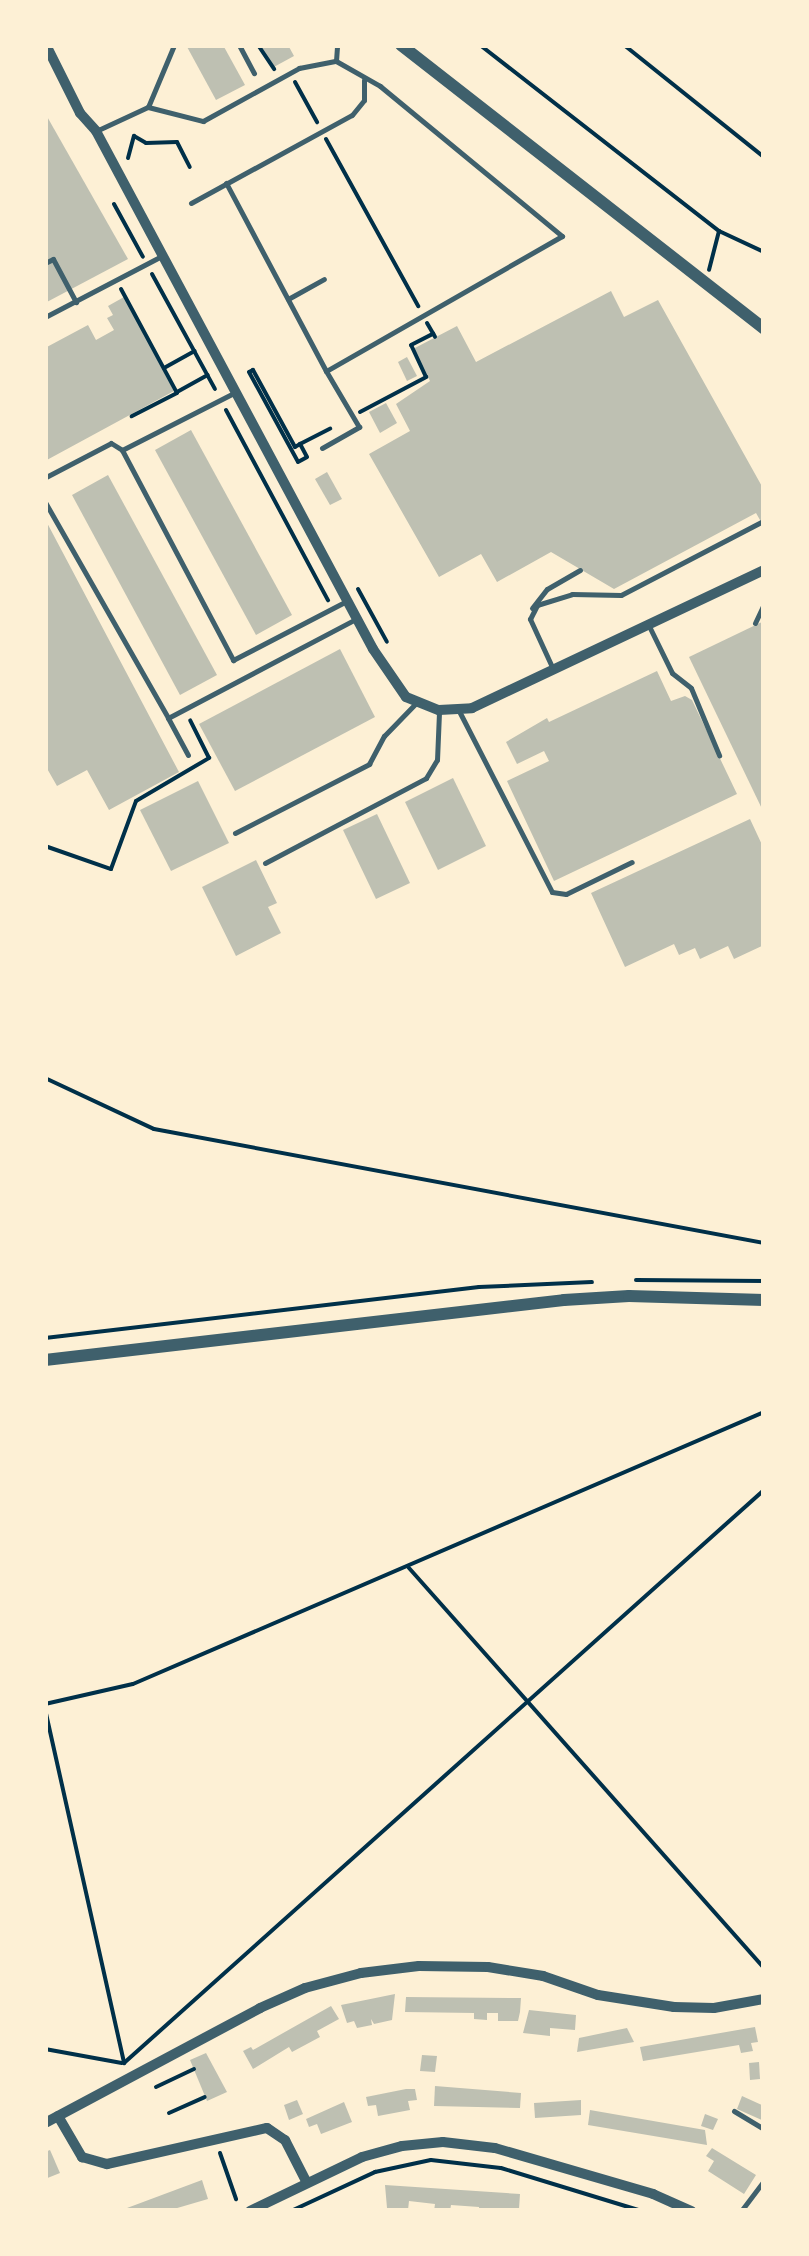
<!DOCTYPE html>
<style>
body{margin:0}
#map{position:relative;width:809px;height:2256px;overflow:hidden;background:#fdf0d5;font-family:Barlow,sans-serif}
div>[style]{position:absolute}
[style*='--x']{left:calc(var(--x)*1px);top:calc(var(--y)*1px);width:calc(var(--w)*1px);rotate:calc(var(--a)*1deg)}
.building>*{inset:0;background:#bec0b2}
.path>*{height:4px;margin:-2px;padding:0 2px;transform-origin:2px;border-radius:2px;background:#003049}
.service>*{height:5px;margin:-2.5px;padding:0 2.5px;transform-origin:2.5px;border-radius:2.5px;background:#3f606c}
.minor>*{height:10px;margin:-5px;padding:0 5px;transform-origin:5px;border-radius:5px;background:#3f606c}
.tertiary>*{height:12px;margin:-6px;padding:0 6px;transform-origin:6px;border-radius:6px;background:#3f606c}
span{translate:-50% -50%;white-space:nowrap;text-align:center;line-height:1.15;-webkit-text-stroke:10px #fdf0d5;paint-order:stroke}
.frame{position:absolute;inset:0;border:48px solid #fdf0d5;pointer-events:none}
</style>
<div id="map">
<div class="building">
<i style="clip-path:polygon(186px 45px,223px 45px,245px 85px,216px 100px)"></i>
<i style="clip-path:polygon(259px 45px,288px 45px,294px 56px,272px 68px)"></i>
<i style="clip-path:polygon(45px 113px,128px 259px,45px 303px)"></i>
<i style="clip-path:polygon(611px 291px,624px 317px,658px 300px,764px 490px,764px 527px,756px 513px,614px 589px,551px 552px,497px 582px,481px 554px,439px 577px,369px 454px,410px 431px,396px 404px,430px 381px,413px 349px,457px 326px,476px 362px)"></i>
<i style="clip-path:polygon(124px 297px,174px 391px,45px 461px,45px 348px,88px 325px,96px 340px,114px 330px,107px 318px,113px 315px,108px 306px)"></i>
<i style="clip-path:polygon(407px 357px,417px 376px,407px 381px,398px 362px)"></i>
<i style="clip-path:polygon(386px 403px,397px 423px,380px 433px,369px 412px)"></i>
<i style="clip-path:polygon(191px 430px,292px 615px,256px 635px,155px 450px)"></i>
<i style="clip-path:polygon(327px 472px,342px 499px,330px 505px,315px 479px)"></i>
<i style="clip-path:polygon(108px 475px,217px 675px,180px 695px,72px 495px)"></i>
<i style="clip-path:polygon(45px 519px,179px 772px,109px 810px,87px 770px,57px 786px,45px 765px)"></i>
<i style="clip-path:polygon(764px 621px,764px 813px,689px 657px)"></i>
<i style="clip-path:polygon(340px 649px,375px 717px,235px 791px,199px 724px)"></i>
<i style="clip-path:polygon(657px 671px,671px 701px,685px 696px,692px 700px,737px 794px,554px 881px,507px 781px,549px 761px,544px 751px,517px 764px,506px 742px,547px 718px,549px 722px)"></i>
<i style="clip-path:polygon(453px 778px,486px 846px,438px 870px,405px 802px)"></i>
<i style="clip-path:polygon(198px 781px,229px 843px,171px 871px,140px 810px)"></i>
<i style="clip-path:polygon(377px 814px,410px 883px,376px 899px,343px 830px)"></i>
<i style="clip-path:polygon(750px 819px,764px 849px,764px 945px,734px 959px,728px 946px,700px 959px,695px 948px,679px 955px,674px 944px,625px 967px,591px 893px)"></i>
<i style="clip-path:polygon(256px 860px,277px 903px,268px 907px,281px 933px,236px 956px,202px 887px)"></i>
<i style="clip-path:polygon(395px 1994px,392px 2020px,374px 2024px,371px 2019px,372px 2025px,357px 2028px,354px 2021px,347px 2023px,341px 2005px)"></i>
<i style="clip-path:polygon(406px 1997px,521px 1998px,520px 2012px,518px 2021px,498px 2021px,498px 2013px,487px 2013px,487px 2020px,474px 2019px,474px 2013px,405px 2012px)"></i>
<i style="clip-path:polygon(331px 2006px,339px 2019px,317px 2031px,320px 2037px,292px 2052px,289px 2047px,253px 2069px,243px 2051px,251px 2047px,253px 2050px)"></i>
<i style="clip-path:polygon(529px 2010px,576px 2015px,575px 2030px,550px 2028px,550px 2036px,523px 2033px)"></i>
<i style="clip-path:polygon(755px 2027px,758px 2042px,751px 2043px,753px 2051px,741px 2053px,739px 2045px,643px 2061px,640px 2047px)"></i>
<i style="clip-path:polygon(627px 2028px,634px 2042px,577px 2052px,579px 2038px)"></i>
<i style="clip-path:polygon(206px 2053px,227px 2092px,207px 2101px,190px 2060px)"></i>
<i style="clip-path:polygon(422px 2055px,437px 2056px,435px 2072px,420px 2071px)"></i>
<i style="clip-path:polygon(759px 2062px,760px 2079px,750px 2080px,749px 2063px)"></i>
<i style="clip-path:polygon(435px 2086px,521px 2093px,520px 2108px,434px 2106px)"></i>
<i style="clip-path:polygon(406px 2089px,415px 2089px,417px 2100px,408px 2101px,410px 2110px,378px 2116px,376px 2105px,368px 2106px,366px 2097px)"></i>
<i style="clip-path:polygon(742px 2096px,764px 2106px,764px 2121px,737px 2109px)"></i>
<i style="clip-path:polygon(297px 2100px,303px 2114px,289px 2120px,284px 2105px)"></i>
<i style="clip-path:polygon(581px 2100px,581px 2115px,535px 2118px,534px 2103px)"></i>
<i style="clip-path:polygon(344px 2102px,352px 2122px,321px 2134px,317px 2124px,309px 2127px,306px 2119px)"></i>
<i style="clip-path:polygon(590px 2110px,705px 2130px,707px 2145px,588px 2125px)"></i>
<i style="clip-path:polygon(705px 2114px,718px 2119px,713px 2130px,701px 2126px)"></i>
<i style="clip-path:polygon(712px 2148px,756px 2175px,744px 2194px,708px 2171px,714px 2161px,706px 2156px)"></i>
<i style="clip-path:polygon(50px 2150px,60px 2173px,45px 2179px,45px 2152px)"></i>
<i style="clip-path:polygon(202px 2180px,208px 2199px,167px 2211px,119px 2211px)"></i>
<i style="clip-path:polygon(385px 2185px,520px 2194px,519px 2209px,479px 2211px,479px 2207px,451px 2205px,450px 2211px,434px 2211px,435px 2204px,409px 2201px,408px 2210px,387px 2208px)"></i>
</div>
<div class="path">
<i style="--x:258;--y:45;--w:29;--a:56"></i>
<i style="--x:480;--y:45;--w:303;--a:37.9"></i>
<i style="--x:719;--y:231;--w:40;--a:104.4"></i>
<i style="--x:624;--y:45;--w:179;--a:38.7"></i>
<i style="--x:295;--y:82;--w:46;--a:61.2"></i>
<i style="--x:326;--y:139;--w:191;--a:61.1"></i>
<i style="--x:128;--y:158;--w:23;--a:-75"></i>
<i style="--x:134;--y:136;--w:14;--a:30"></i>
<i style="--x:146;--y:143;--w:31;--a:-2"></i>
<i style="--x:177;--y:142;--w:28;--a:63"></i>
<i style="--x:114;--y:204;--w:60;--a:61.3"></i>
<i style="--x:719;--y:231;--w:50;--a:25"></i>
<i style="--x:152;--y:274;--w:131;--a:61.3"></i>
<i style="--x:121;--y:289;--w:118;--a:61.7"></i>
<i style="--x:177;--y:393;--w:51;--a:152.9"></i>
<i style="--x:427;--y:323;--w:16;--a:60"></i>
<i style="--x:164;--y:368;--w:35;--a:-29"></i>
<i style="--x:177;--y:392;--w:35;--a:-29"></i>
<i style="--x:226;--y:410;--w:216;--a:61.8"></i>
<i style="--x:360;--y:412;--w:75;--a:-27.9"></i>
<i style="--x:426;--y:377;--w:35;--a:-115"></i>
<i style="--x:411;--y:345;--w:25;--a:-27"></i>
<i style="--x:300;--y:444;--w:6;--a:149"></i>
<i style="--x:295;--y:447;--w:88;--a:-118.6"></i>
<i style="--x:253;--y:370;--w:4;--a:153"></i>
<i style="--x:249;--y:372;--w:102;--a:61.4"></i>
<i style="--x:298;--y:462;--w:10;--a:-29"></i>
<i style="--x:307;--y:457;--w:15;--a:-118"></i>
<i style="--x:300;--y:444;--w:34;--a:-27"></i>
<i style="--x:358;--y:589;--w:60;--a:61.3"></i>
<i style="--x:45;--y:846;--w:70;--a:19.2"></i>
<i style="--x:111;--y:869;--w:72;--a:-69.8"></i>
<i style="--x:136;--y:801;--w:85;--a:-30.5"></i>
<i style="--x:209;--y:758;--w:42;--a:-116.6"></i>
<i style="--x:45;--y:1078;--w:120;--a:25.1"></i>
<i style="--x:154;--y:1129;--w:621;--a:10.59"></i>
<i style="--x:636;--y:1280;--w:128;--a:0.4"></i>
<i style="--x:45;--y:1338;--w:437;--a:-6.7"></i>
<i style="--x:479;--y:1287;--w:113;--a:-2.5"></i>
<i style="--x:409;--y:1568;--w:535;--a:48.41"></i>
<i style="--x:45;--y:1704;--w:90;--a:-12.8"></i>
<i style="--x:133;--y:1684;--w:687;--a:-23.32"></i>
<i style="--x:45;--y:1709;--w:363;--a:77.4"></i>
<i style="--x:124;--y:2063;--w:859;--a:-41.84"></i>
<i style="--x:45;--y:2049;--w:78;--a:10.3"></i>
<i style="--x:156;--y:2087;--w:42;--a:-25.3"></i>
<i style="--x:169;--y:2113;--w:39;--a:-24"></i>
<i style="--x:220;--y:2153;--w:49;--a:70.8"></i>
<i style="--x:291;--y:2211;--w:93;--a:-24.9"></i>
<i style="--x:375;--y:2172;--w:57;--a:-12.1"></i>
<i style="--x:431;--y:2160;--w:70;--a:6.5"></i>
<i style="--x:501;--y:2168;--w:147;--a:17"></i>
</div>
<div class="service">
<i style="--x:239;--y:45;--w:32;--a:62"></i>
<i style="--x:336;--y:61;--w:16;--a:-86"></i>
<i style="--x:148;--y:107;--w:67;--a:-67.2"></i>
<i style="--x:96;--y:131;--w:57;--a:-24.8"></i>
<i style="--x:148;--y:107;--w:57;--a:14.3"></i>
<i style="--x:203;--y:121;--w:110;--a:-28.9"></i>
<i style="--x:299;--y:68;--w:38;--a:-11"></i>
<i style="--x:336;--y:61;--w:51;--a:29.6"></i>
<i style="--x:380;--y:86;--w:236;--a:39.5"></i>
<i style="--x:562;--y:236;--w:272;--a:150.2"></i>
<i style="--x:326;--y:371;--w:213;--a:-118"></i>
<i style="--x:191;--y:203;--w:183;--a:-28.7"></i>
<i style="--x:352;--y:115;--w:19;--a:-51"></i>
<i style="--x:364;--y:100;--w:20;--a:-90"></i>
<i style="--x:45;--y:263;--w:9;--a:-27"></i>
<i style="--x:53;--y:259;--w:49;--a:61.9"></i>
<i style="--x:288;--y:299;--w:41;--a:-29.1"></i>
<i style="--x:45;--y:317;--w:130;--a:-27.6"></i>
<i style="--x:322;--y:448;--w:43;--a:-29.6"></i>
<i style="--x:359;--y:427;--w:65;--a:-120.5"></i>
<i style="--x:122;--y:450;--w:238;--a:62.1"></i>
<i style="--x:233;--y:660;--w:128;--a:-27.4"></i>
<i style="--x:46;--y:477;--w:73;--a:-27.6"></i>
<i style="--x:111;--y:443;--w:13;--a:32"></i>
<i style="--x:122;--y:450;--w:126;--a:-27"></i>
<i style="--x:45;--y:502;--w:249;--a:60.3"></i>
<i style="--x:168;--y:718;--w:212;--a:-27.8"></i>
<i style="--x:532;--y:608;--w:24;--a:-52"></i>
<i style="--x:547;--y:589;--w:38;--a:-30"></i>
<i style="--x:755;--y:623;--w:21;--a:-65"></i>
<i style="--x:649;--y:626;--w:52;--a:63.9"></i>
<i style="--x:672;--y:673;--w:24;--a:38"></i>
<i style="--x:691;--y:688;--w:73;--a:67.3"></i>
<i style="--x:553;--y:669;--w:55;--a:-114.7"></i>
<i style="--x:530;--y:619;--w:16;--a:-63"></i>
<i style="--x:537;--y:605;--w:37;--a:-17"></i>
<i style="--x:572;--y:594;--w:49;--a:1.2"></i>
<i style="--x:621;--y:595;--w:158;--a:-27.5"></i>
<i style="--x:459;--y:711;--w:203;--a:62.8"></i>
<i style="--x:552;--y:892;--w:14;--a:8"></i>
<i style="--x:566;--y:894;--w:73;--a:-25.9"></i>
<i style="--x:168;--y:718;--w:42;--a:61.6"></i>
<i style="--x:235;--y:833;--w:151;--a:-27.2"></i>
<i style="--x:369;--y:764;--w:32;--a:-62"></i>
<i style="--x:384;--y:736;--w:46;--a:-45.9"></i>
<i style="--x:265;--y:863;--w:182;--a:-27.8"></i>
<i style="--x:426;--y:778;--w:21;--a:-59"></i>
<i style="--x:437;--y:760;--w:47;--a:-87.6"></i>
<i style="--x:734;--y:2111;--w:35;--a:31"></i>
<i style="--x:741;--y:2211;--w:38;--a:-53"></i>
</div>
<div class="minor">
<i style="--x:46;--y:45;--w:76;--a:63.4"></i>
<i style="--x:80;--y:113;--w:24;--a:48"></i>
<i style="--x:96;--y:131;--w:587;--a:61.86"></i>
<i style="--x:373;--y:649;--w:58;--a:55.5"></i>
<i style="--x:406;--y:697;--w:35;--a:22"></i>
<i style="--x:439;--y:710;--w:33;--a:-3"></i>
<i style="--x:472;--y:708;--w:323;--a:-25.3"></i>
<i style="--x:58;--y:2116;--w:48;--a:59.7"></i>
<i style="--x:82;--y:2157;--w:26;--a:16"></i>
<i style="--x:107;--y:2164;--w:164;--a:-12.7"></i>
<i style="--x:267;--y:2128;--w:22;--a:34"></i>
<i style="--x:285;--y:2140;--w:48;--a:62.9"></i>
<i style="--x:45;--y:2123;--w:244;--a:-28.1"></i>
<i style="--x:260;--y:2008;--w:49;--a:-24"></i>
<i style="--x:305;--y:1988;--w:58;--a:-15"></i>
<i style="--x:361;--y:1973;--w:58;--a:-6.9"></i>
<i style="--x:419;--y:1966;--w:69;--a:0.8"></i>
<i style="--x:488;--y:1967;--w:56;--a:9.3"></i>
<i style="--x:543;--y:1976;--w:58;--a:19.1"></i>
<i style="--x:598;--y:1995;--w:77;--a:9"></i>
<i style="--x:674;--y:2007;--w:40;--a:1.4"></i>
<i style="--x:714;--y:2008;--w:51;--a:-10.2"></i>
<i style="--x:250;--y:2211;--w:124;--a:-25.7"></i>
<i style="--x:362;--y:2157;--w:41;--a:-15.4"></i>
<i style="--x:402;--y:2146;--w:41;--a:-5.6"></i>
<i style="--x:443;--y:2142;--w:52;--a:6.6"></i>
<i style="--x:495;--y:2148;--w:165;--a:16.2"></i>
<i style="--x:653;--y:2194;--w:42;--a:24.1"></i>
</div>
<div class="tertiary">
<i style="--x:401;--y:45;--w:461;--a:38"></i>
<i style="--x:45;--y:1360;--w:522;--a:-6.59"></i>
<i style="--x:564;--y:1300;--w:65;--a:-3.5"></i>
<i style="--x:629;--y:1296;--w:135;--a:1.7"></i>
</div>
<div class="frame"></div>
</div>
